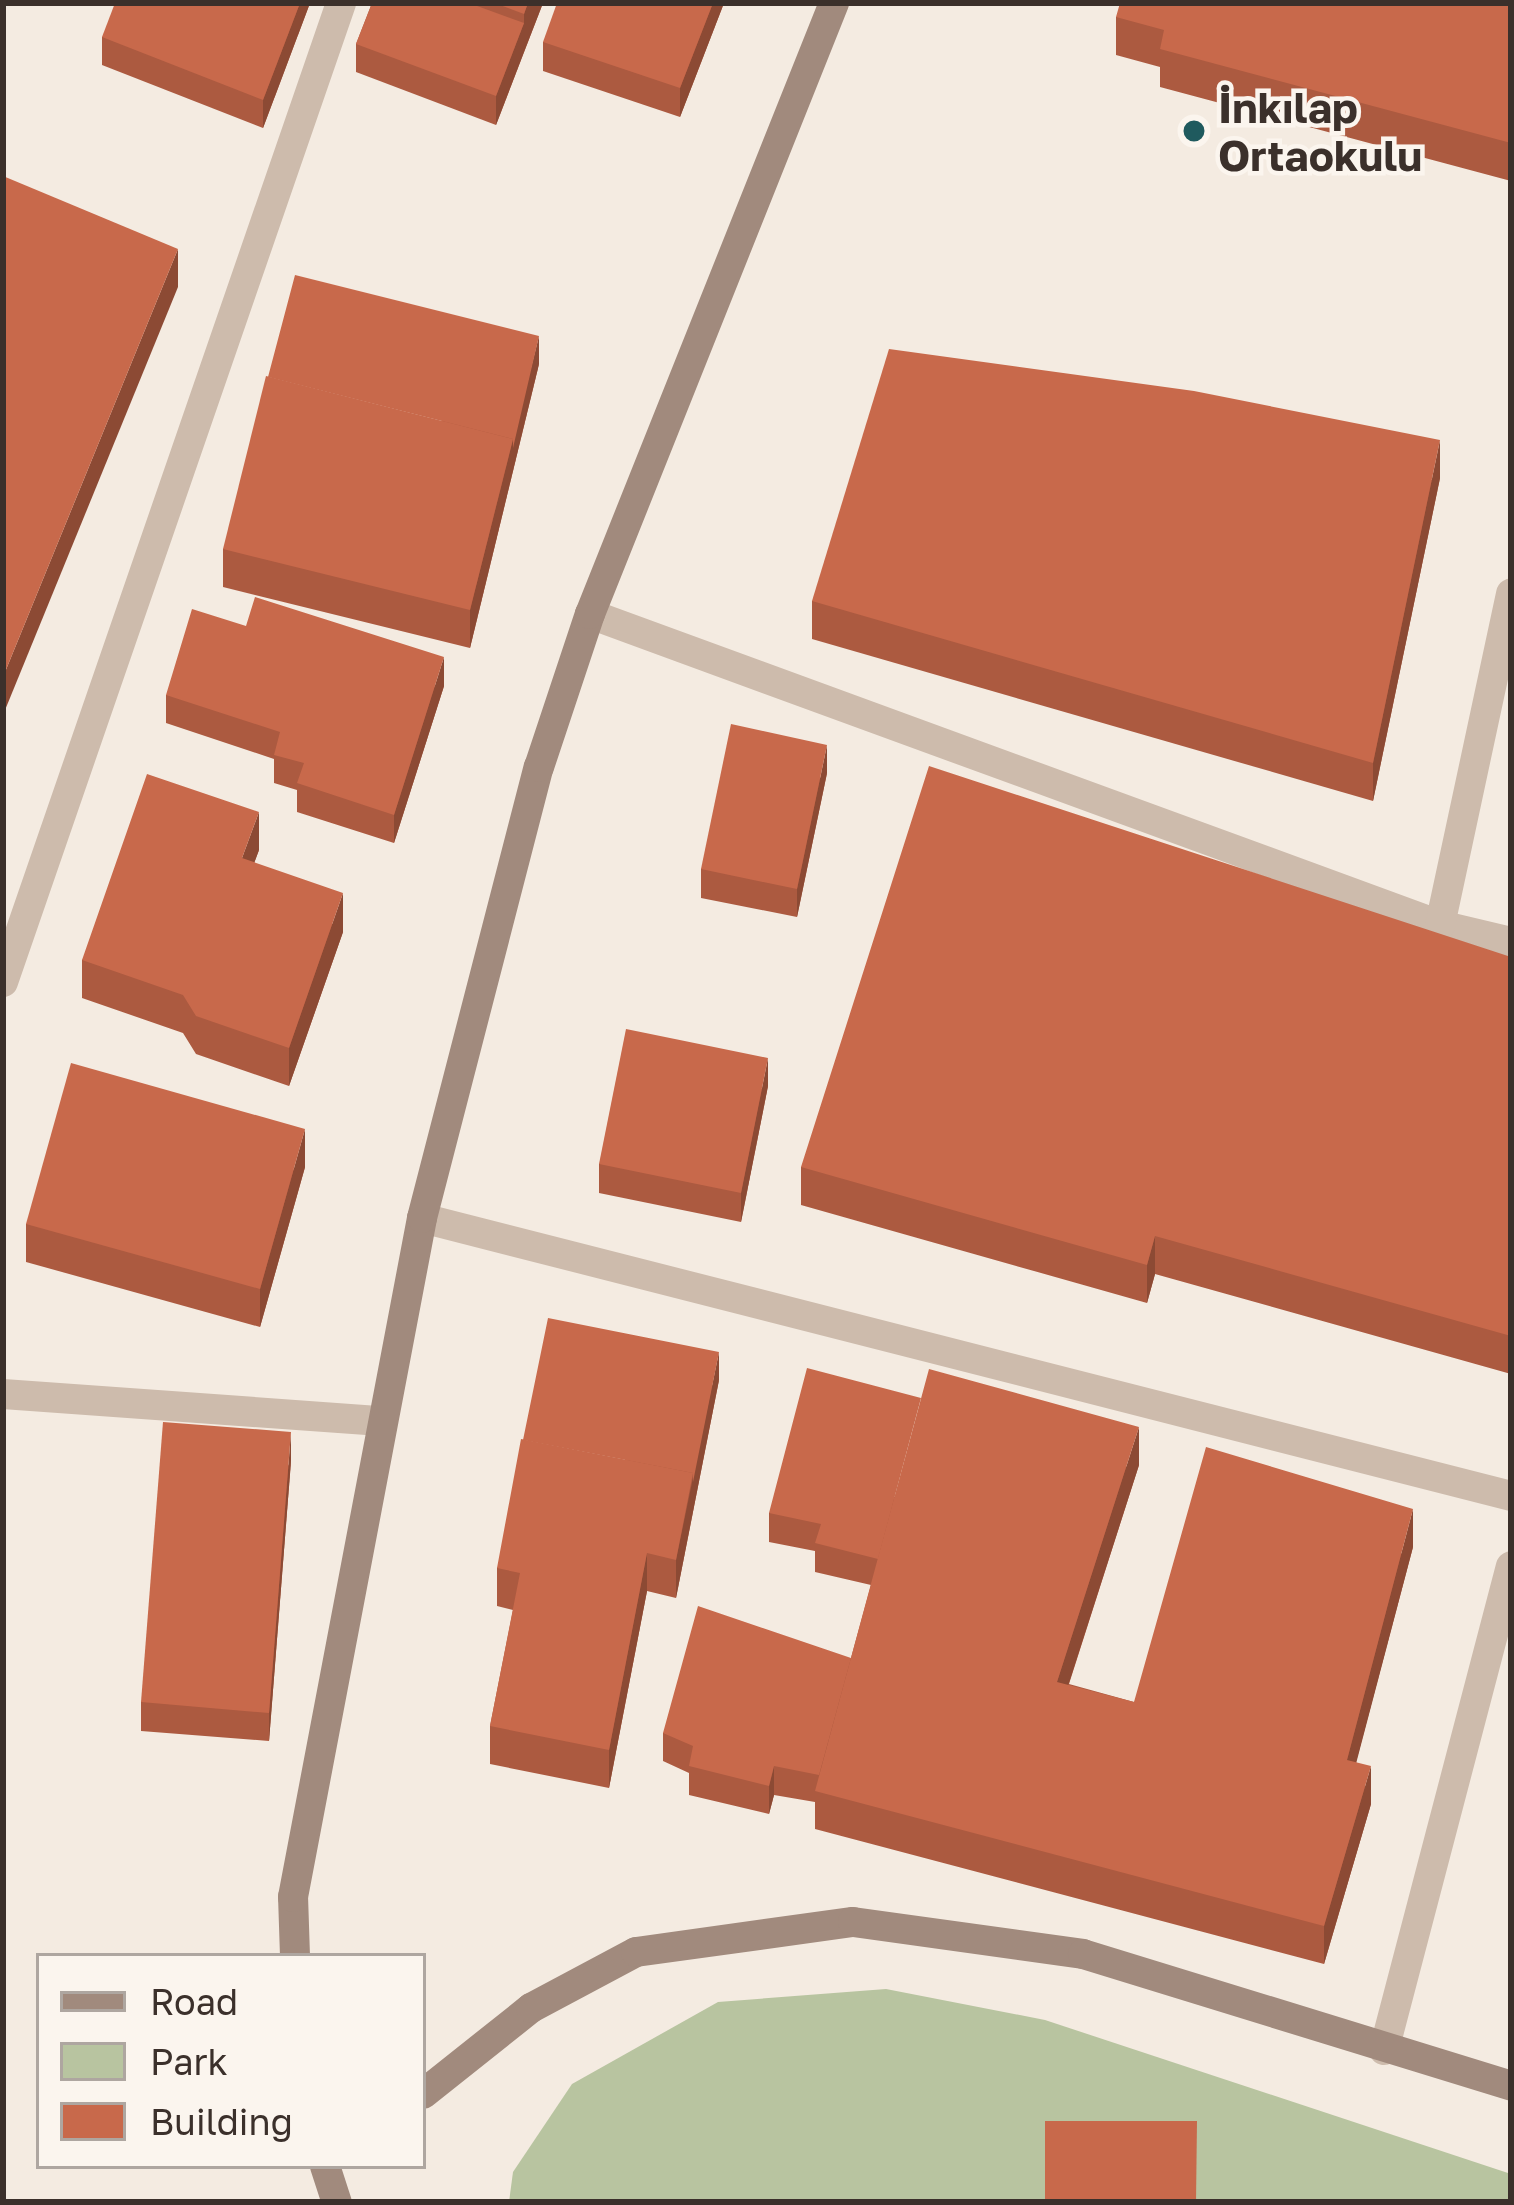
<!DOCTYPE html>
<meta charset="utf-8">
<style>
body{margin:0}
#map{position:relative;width:1514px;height:2205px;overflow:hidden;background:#f4ebe1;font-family:"Golos Text",sans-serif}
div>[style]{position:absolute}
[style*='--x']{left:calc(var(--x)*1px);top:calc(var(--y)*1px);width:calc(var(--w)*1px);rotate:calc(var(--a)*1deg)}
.green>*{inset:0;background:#b8c4a0}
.minor>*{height:30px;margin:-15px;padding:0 15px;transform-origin:15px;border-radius:15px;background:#cdbbac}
.secondary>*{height:30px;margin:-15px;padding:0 15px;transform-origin:15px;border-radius:15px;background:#a18a7d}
.wall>*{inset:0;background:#ac5a40}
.shaded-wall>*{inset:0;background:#8c4a34}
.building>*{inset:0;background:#c8694b}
.dots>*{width:33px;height:33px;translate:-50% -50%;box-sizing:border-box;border:6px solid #fbf5ee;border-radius:50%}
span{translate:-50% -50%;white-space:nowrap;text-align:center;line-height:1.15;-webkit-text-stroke:9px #fbf5ee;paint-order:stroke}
.poi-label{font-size:42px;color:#3b302b;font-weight:700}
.left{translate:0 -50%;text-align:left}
.frame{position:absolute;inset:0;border:6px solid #3b302b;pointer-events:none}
.legend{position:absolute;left:36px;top:1953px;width:390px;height:216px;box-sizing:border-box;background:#fbf5ee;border:3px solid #aea6a0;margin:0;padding:15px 21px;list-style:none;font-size:36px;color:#3b302b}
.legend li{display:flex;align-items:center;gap:24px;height:60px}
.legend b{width:60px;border:3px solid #aea6a0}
</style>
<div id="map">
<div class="green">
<i style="clip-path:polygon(886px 1989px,1045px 2020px,1511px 2174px,1511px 2202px,509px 2202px,513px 2172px,572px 2084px,718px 2002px)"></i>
</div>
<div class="minor">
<i style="--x:590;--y:614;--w:905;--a:20.1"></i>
<i style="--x:1440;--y:925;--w:73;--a:13.5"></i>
<i style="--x:1440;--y:925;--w:339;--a:-77.9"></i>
<i style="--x:3;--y:982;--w:1036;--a:-70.95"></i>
<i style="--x:422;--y:1218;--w:1124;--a:14.32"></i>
<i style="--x:3;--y:1394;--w:379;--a:4.1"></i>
<i style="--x:1384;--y:2050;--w:500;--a:-75.3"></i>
</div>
<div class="secondary">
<i style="--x:295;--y:1956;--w:59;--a:-91.9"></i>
<i style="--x:293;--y:1897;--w:691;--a:-79.24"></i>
<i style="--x:422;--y:1218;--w:466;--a:-75.5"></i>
<i style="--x:539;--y:767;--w:161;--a:-71.6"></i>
<i style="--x:590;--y:614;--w:658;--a:-68.23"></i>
<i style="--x:423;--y:2094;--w:138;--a:-38.5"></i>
<i style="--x:531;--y:2008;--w:119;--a:-28.1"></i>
<i style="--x:636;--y:1952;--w:219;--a:-7.9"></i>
<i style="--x:853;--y:1922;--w:232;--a:7.9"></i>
<i style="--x:1083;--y:1954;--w:448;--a:17.1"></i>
<i style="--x:325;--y:2166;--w:38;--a:72"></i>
</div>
<div class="wall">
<i style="clip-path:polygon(310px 3px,263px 128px,102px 65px,102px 37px)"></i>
<i style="clip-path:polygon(372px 3px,543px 3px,496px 125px,356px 72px,356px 44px)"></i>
<i style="clip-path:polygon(724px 3px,680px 117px,543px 71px,543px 42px)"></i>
<i style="clip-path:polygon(1511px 3px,1511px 181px,1160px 87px,1160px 67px,1116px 55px,1116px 17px)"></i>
<i style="clip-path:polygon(539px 364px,470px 648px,223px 587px,223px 549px)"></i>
<i style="clip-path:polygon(1440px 478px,1373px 801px,812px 639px,812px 601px)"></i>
<i style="clip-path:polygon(444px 686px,394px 843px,297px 812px,297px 790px,274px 783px,274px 759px,166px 723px,166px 695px)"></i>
<i style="clip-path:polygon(827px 773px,797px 917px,701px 898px,701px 869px)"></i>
<i style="clip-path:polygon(259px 850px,254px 863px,343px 932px,289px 1086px,196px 1054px,183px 1033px,82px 998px,82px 960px)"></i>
<i style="clip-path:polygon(1511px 957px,1511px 1374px,1155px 1274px,1147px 1303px,801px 1205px,801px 1167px)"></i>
<i style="clip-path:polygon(768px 1086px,741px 1222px,599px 1193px,599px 1164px)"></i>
<i style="clip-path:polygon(305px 1167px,260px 1327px,26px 1262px,26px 1224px)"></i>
<i style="clip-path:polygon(719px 1380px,676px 1598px,647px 1591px,609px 1788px,490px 1764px,490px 1726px,513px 1610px,497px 1606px,497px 1568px)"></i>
<i style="clip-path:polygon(291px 1461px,269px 1741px,141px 1731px,141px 1702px)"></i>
<i style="clip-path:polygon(1139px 1465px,1069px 1684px,1134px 1702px,1413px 1547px,1356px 1762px,1371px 1804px,1324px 1964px,815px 1829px,815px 1802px,774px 1795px,769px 1814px,689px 1795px,689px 1773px,663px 1761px,663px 1733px,851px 1658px,871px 1585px,815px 1572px,815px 1551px,769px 1542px,769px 1513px)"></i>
<i style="clip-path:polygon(1511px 1884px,1511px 1932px,1508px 1931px,1508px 1893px)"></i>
</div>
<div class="shaded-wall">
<i style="clip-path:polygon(300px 3px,310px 3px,263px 128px,263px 100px)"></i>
<i style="clip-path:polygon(528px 3px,543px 3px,524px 52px,524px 14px)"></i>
<i style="clip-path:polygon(713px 3px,724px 3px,680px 117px,680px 88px)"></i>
<i style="clip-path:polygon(524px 23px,524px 52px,496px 125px,496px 96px)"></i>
<i style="clip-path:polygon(178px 249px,178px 287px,3px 715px,3px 677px)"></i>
<i style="clip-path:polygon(539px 336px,539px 364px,470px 648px,470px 610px)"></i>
<i style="clip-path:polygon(1440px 440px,1440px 478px,1373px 801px,1373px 763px)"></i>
<i style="clip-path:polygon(444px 657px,444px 686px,394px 843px,394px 815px)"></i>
<i style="clip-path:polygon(827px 745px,827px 773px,797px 917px,797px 889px)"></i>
<i style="clip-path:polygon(259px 812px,259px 850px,242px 896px,242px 858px)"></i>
<i style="clip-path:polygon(343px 893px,343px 932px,289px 1086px,289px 1048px)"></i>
<i style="clip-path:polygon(768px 1058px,768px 1086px,741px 1222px,741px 1193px)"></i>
<i style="clip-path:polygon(305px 1129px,305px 1167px,260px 1327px,260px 1289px)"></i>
<i style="clip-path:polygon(1155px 1236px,1155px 1274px,1147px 1303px,1147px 1265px)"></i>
<i style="clip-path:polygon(719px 1352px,719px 1380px,676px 1598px,676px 1560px)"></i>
<i style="clip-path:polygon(1139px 1427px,1139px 1465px,1057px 1720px,1057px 1682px)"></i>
<i style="clip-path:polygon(291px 1432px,291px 1461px,269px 1741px,269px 1713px)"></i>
<i style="clip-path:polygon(1413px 1509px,1413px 1547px,1347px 1798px,1347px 1760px)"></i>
<i style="clip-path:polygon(647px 1553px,647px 1591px,609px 1788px,609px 1750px)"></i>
<i style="clip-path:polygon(774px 1766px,774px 1795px,769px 1814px,769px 1786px)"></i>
<i style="clip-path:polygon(1371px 1766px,1371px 1804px,1324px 1964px,1324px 1926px)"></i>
</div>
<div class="building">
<i style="clip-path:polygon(115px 3px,300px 3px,263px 100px,102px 37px)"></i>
<i style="clip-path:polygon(372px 3px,469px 3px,524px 23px,496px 96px,356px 44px)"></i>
<i style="clip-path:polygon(495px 3px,528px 3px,524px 14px)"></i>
<i style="clip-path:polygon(557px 3px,713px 3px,680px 88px,543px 42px)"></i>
<i style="clip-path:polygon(1120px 3px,1511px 3px,1511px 143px,1160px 49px,1164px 30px,1116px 17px)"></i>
<i style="clip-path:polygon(3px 176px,178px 249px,3px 677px)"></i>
<i style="clip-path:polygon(295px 275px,539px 336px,513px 448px,513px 439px,268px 377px)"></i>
<i style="clip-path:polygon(889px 349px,1194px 391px,1440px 440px,1373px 763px,812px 601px)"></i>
<i style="clip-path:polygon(266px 376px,513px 439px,470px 610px,223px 549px)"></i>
<i style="clip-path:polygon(255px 597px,444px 657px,394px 815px,297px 783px,304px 763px,274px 755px,280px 732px,166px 695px,192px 609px,246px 626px)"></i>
<i style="clip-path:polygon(731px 724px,827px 745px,797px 889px,701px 869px)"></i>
<i style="clip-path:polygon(929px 766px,1511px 957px,1511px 1336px,1155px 1236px,1147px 1265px,801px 1167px)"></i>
<i style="clip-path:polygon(147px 774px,259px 812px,242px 858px,343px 893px,289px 1048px,196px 1016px,183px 995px,82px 960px)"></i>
<i style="clip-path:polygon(626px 1029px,768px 1058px,741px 1193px,599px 1164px)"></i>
<i style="clip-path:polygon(71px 1063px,305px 1129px,260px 1289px,26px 1224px)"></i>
<i style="clip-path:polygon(548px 1318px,719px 1352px,693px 1482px,693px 1473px,523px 1440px)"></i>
<i style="clip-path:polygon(807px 1368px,921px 1398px,878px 1559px,815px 1543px,821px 1524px,769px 1513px)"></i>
<i style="clip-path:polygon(929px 1369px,1139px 1427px,1057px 1682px,1134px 1702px,1206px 1447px,1413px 1509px,1347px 1760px,1371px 1766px,1324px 1926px,815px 1791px)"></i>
<i style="clip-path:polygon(163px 1422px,291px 1432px,269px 1713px,141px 1702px)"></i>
<i style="clip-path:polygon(521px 1439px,693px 1473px,676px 1560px,647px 1553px,609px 1750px,490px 1726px,520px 1573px,497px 1568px)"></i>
<i style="clip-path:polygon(698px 1606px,851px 1658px,819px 1775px,774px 1766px,769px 1786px,689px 1766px,693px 1746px,663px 1733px)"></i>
<i style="clip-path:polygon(1045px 2121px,1197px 2121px,1196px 2202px,1045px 2202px)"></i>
</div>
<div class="dots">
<i style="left:1194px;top:131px;background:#1f5a5e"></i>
</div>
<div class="poi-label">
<span class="left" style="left:1218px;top:131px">İnkılap<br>Ortaokulu</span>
</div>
<div class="frame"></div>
<ul class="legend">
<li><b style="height:15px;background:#a18a7d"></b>Road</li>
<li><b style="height:33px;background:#b8c4a0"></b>Park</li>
<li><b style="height:33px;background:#c8694b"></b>Building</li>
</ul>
</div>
